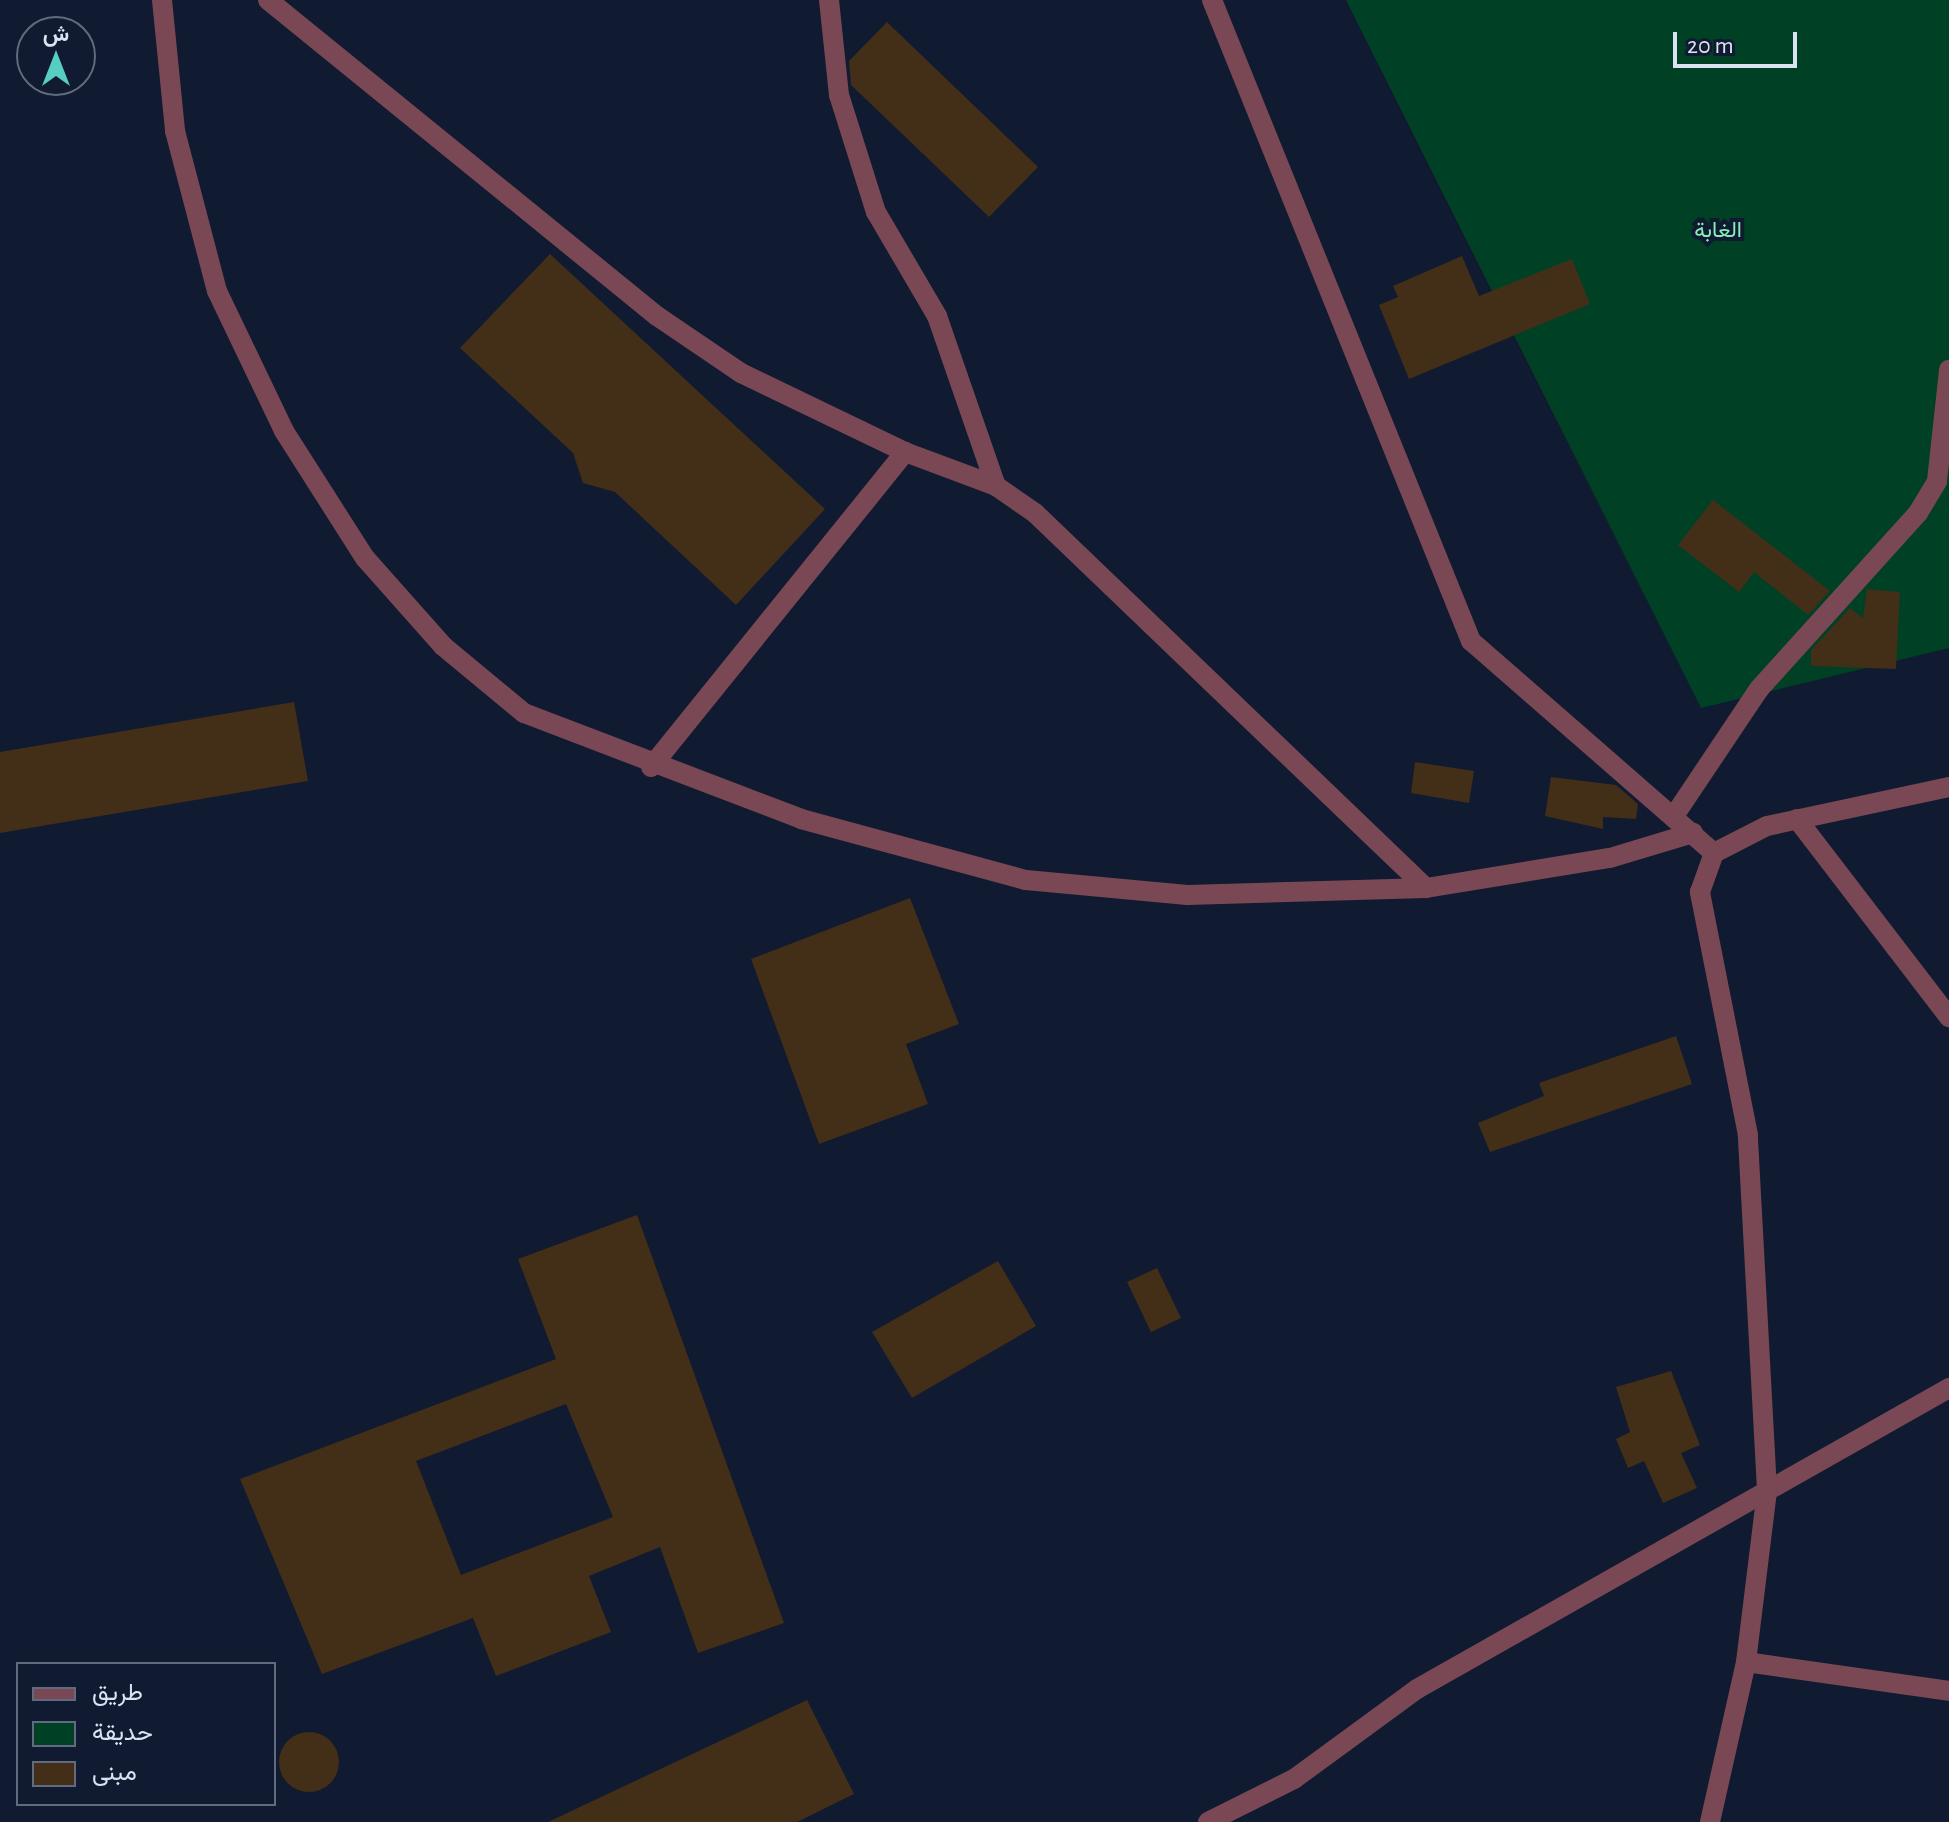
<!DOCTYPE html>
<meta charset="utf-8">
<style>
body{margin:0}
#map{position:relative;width:1949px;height:1822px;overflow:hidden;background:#101a30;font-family:"Alegreya Sans",Vazirmatn,sans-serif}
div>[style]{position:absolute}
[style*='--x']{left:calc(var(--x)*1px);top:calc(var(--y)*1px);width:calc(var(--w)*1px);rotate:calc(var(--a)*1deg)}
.green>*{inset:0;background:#004025}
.building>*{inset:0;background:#432e18}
.round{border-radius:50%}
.service>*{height:20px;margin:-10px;padding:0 10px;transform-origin:10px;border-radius:10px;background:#794854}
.minor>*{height:20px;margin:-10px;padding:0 10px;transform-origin:10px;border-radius:10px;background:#794854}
span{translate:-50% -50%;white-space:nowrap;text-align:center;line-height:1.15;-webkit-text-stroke:8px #101a30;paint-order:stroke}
.park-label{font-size:22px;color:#88edb7}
.legend{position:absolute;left:16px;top:1662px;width:260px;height:144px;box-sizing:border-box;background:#101a30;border:2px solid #616a7e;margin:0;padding:10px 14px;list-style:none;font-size:24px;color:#dbe3f3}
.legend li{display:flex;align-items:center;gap:16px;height:40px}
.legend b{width:40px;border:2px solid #616a7e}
.north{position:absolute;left:16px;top:16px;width:80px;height:80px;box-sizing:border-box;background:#101a30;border:2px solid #616a7e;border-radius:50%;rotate:0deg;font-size:22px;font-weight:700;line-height:32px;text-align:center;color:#dbe3f3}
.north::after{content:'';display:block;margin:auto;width:28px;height:36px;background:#57cec2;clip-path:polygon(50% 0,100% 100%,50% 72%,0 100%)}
.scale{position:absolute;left:1673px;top:32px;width:124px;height:36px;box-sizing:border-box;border:4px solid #dbe3f3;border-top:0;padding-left:10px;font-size:24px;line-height:28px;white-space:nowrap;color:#dbe3f3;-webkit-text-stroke:6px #101a30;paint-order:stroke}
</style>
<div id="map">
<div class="green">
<i style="clip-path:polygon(1346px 0,1949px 0,1949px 648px,1701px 708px)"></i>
</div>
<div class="building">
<i style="clip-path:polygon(887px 22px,1038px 167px,989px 217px,851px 85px,849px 61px)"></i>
<i style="clip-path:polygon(550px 254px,825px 509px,736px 605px,615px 492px,583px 483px,573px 453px,460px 348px)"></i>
<i style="clip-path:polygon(1462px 256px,1479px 296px,1572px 259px,1590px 304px,1409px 379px,1379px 305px,1398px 297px,1393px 286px)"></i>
<i style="clip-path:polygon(1713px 500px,1830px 591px,1808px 615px,1754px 572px,1739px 592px,1678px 545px)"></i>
<i style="clip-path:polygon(1867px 589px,1900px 592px,1896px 669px,1811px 666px,1811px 650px,1850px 608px,1863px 618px)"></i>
<i style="clip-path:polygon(294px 702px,308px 781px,0 833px,0 752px)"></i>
<i style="clip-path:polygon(1415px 762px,1474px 771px,1469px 803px,1411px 793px)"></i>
<i style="clip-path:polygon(1551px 777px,1616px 785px,1638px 804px,1636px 819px,1603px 817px,1603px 829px,1545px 816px)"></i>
<i style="clip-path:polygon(910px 898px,959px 1024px,906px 1044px,928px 1104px,819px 1144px,751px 959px)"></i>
<i style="clip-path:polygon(1676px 1036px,1692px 1084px,1490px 1152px,1478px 1123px,1544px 1096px,1539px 1083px)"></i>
<i style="clip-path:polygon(evenodd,637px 1215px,784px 1623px,698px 1653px,660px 1547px,589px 1576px,611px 1632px,496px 1676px,473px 1618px,322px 1674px,240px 1479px,556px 1359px,518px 1259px,637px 1215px,566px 1404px,613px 1517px,461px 1575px,416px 1461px,566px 1404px)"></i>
<i style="clip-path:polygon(998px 1261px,1036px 1326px,912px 1398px,872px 1332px)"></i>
<i style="clip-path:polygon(1157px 1268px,1181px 1318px,1151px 1332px,1127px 1282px)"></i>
<i style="clip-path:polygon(1671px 1371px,1700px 1445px,1681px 1453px,1697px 1488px,1663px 1503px,1644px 1461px,1628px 1468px,1616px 1439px,1630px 1432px,1616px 1387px)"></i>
<i style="clip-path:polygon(807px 1700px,854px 1794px,797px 1822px,548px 1822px)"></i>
<i class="round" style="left:279px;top:1732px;width:60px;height:60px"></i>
</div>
<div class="service">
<i style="--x:162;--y:0;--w:132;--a:84.3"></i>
<i style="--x:175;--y:131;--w:165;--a:75.3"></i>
<i style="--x:217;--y:291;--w:155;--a:64.4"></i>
<i style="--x:284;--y:431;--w:151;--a:57.5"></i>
<i style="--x:365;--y:558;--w:118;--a:48.4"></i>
<i style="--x:443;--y:646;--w:105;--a:39.6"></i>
<i style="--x:524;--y:713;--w:297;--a:20.9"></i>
<i style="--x:801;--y:819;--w:233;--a:15.2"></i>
<i style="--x:1026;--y:880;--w:162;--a:5.3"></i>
<i style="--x:1187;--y:895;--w:239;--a:-1.7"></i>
<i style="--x:1426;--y:888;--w:186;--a:-9.3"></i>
<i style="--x:1610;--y:858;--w:87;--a:-16.8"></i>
<i style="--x:268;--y:0;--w:501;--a:39.09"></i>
<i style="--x:657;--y:316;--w:102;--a:34.2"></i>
<i style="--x:741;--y:373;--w:182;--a:25.7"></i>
<i style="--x:905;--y:452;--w:97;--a:20.5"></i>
<i style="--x:996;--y:486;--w:47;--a:34.7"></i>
<i style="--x:1035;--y:513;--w:542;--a:43.8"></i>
<i style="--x:829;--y:0;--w:96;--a:84"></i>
<i style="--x:839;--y:95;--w:123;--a:72.5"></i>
<i style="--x:876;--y:212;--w:121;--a:59.6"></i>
<i style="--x:937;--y:316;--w:180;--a:70.9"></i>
<i style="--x:651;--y:767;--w:405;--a:-51.1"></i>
</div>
<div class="minor">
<i style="--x:1212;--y:0;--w:691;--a:68"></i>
<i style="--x:1471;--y:641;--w:322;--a:41.1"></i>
<i style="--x:1674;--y:816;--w:153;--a:-56.2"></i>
<i style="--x:1759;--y:689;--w:237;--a:-47.9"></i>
<i style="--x:1918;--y:513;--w:37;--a:-59"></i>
<i style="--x:1937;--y:481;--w:112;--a:-83.8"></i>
<i style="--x:1797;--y:819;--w:250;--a:52.5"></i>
<i style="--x:1746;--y:1662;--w:205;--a:8.1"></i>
<i style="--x:1208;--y:1822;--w:96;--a:-26.6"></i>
<i style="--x:1294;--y:1779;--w:152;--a:-36.2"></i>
<i style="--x:1417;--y:1689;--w:611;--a:-29.5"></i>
<i style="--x:1710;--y:1822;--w:164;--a:-77.3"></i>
<i style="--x:1746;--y:1662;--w:173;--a:-83"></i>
<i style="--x:1767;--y:1490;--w:356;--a:-93.1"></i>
<i style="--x:1748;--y:1135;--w:248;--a:-101.2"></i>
<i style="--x:1700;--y:892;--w:41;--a:-70.3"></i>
<i style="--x:1714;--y:853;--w:59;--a:-27"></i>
<i style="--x:1767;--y:826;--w:186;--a:-12.1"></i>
</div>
<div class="park-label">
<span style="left:1718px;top:231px">الغابة</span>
</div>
<ul class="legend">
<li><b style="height:10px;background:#794854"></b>طريق</li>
<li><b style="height:22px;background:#004025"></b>حديقة</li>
<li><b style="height:22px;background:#432e18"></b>مبنى</li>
</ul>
<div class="north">ش</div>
<div class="scale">20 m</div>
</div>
